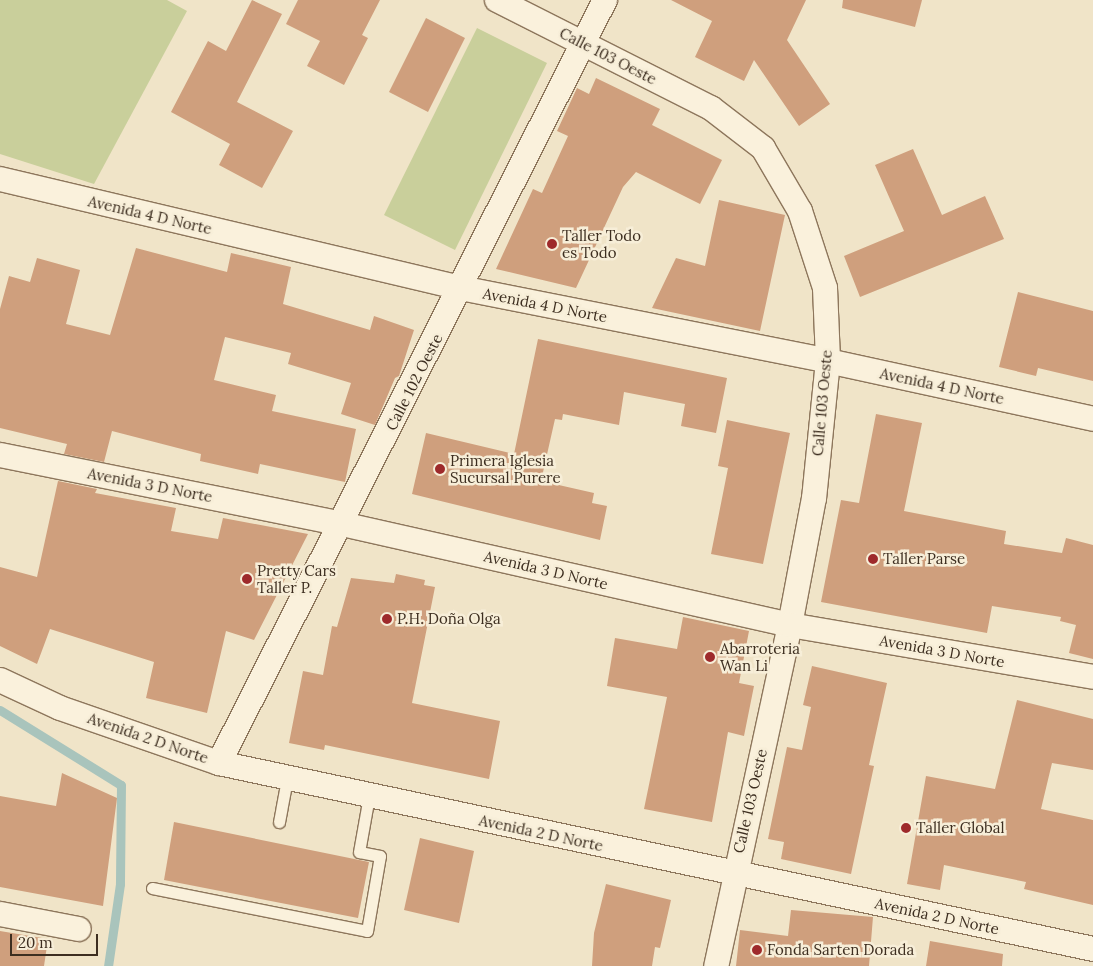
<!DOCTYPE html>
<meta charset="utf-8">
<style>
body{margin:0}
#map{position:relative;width:1093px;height:966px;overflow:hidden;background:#f0e4c8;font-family:Lora,serif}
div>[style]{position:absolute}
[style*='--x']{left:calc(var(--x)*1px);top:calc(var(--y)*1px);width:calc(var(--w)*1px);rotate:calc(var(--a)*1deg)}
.green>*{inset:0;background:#c9cf9b}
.stream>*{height:9px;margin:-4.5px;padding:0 4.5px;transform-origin:4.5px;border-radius:4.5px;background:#a9c4bc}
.building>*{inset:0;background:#cf9f7d}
.roads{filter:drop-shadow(1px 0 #8d765c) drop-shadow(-1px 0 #8d765c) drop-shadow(0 1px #8d765c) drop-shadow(0 -1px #8d765c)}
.lane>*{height:11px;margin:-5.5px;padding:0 5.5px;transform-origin:5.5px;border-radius:5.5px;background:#faf1dc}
.street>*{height:24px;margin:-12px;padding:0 12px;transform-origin:12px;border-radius:12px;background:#faf1dc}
.dots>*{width:14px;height:14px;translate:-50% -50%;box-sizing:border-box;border:2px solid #f7eed8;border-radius:50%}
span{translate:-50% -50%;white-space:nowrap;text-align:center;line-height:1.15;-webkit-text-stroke:5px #f7eed8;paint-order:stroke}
.street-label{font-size:15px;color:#3d2e20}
.poi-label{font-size:15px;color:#3d2e20}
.left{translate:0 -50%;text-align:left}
.scale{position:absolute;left:10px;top:934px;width:88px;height:22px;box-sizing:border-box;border:2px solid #3d2e20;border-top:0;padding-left:6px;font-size:15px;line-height:18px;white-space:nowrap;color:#3d2e20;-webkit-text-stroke:4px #f7eed8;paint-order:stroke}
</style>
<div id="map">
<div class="green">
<i style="clip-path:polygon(0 0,167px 0,187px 11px,94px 184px,0 154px)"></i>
<i style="clip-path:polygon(477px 28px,547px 63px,455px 250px,384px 215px)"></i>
</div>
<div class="stream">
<i style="--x:0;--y:710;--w:142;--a:31.8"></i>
<i style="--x:121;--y:785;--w:99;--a:90.6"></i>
<i style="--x:120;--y:884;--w:83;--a:98.3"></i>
</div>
<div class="building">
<i style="clip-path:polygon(252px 0,282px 14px,237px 102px,293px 131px,262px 188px,219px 165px,230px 144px,171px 112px,208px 41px,226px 51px)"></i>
<i style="clip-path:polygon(298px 0,380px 0,362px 35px,368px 38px,344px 85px,307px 66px,320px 41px,286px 24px)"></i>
<i style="clip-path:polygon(671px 0,806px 0,787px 40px,830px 104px,799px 126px,754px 60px,744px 81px,695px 57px,712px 21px)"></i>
<i style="clip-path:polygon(843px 0,922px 0,915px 27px,842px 8px)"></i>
<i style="clip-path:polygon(426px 18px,465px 38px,428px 112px,389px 92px)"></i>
<i style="clip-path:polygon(596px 78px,660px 109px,652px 125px,722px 160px,700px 204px,636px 172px,623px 187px,576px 288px,496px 269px,533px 189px,542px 193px,568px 136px,557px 131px,577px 88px,589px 94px)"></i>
<i style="clip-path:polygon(913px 149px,942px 215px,985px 196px,1004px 239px,860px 297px,844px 256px,904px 231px,875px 165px)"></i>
<i style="clip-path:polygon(719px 200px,785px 215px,760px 331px,652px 308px,676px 258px,705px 266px)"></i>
<i style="clip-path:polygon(136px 248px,227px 272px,231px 253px,291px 267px,283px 304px,370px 330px,374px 316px,414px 330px,399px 376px,395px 378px,375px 425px,341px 414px,351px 383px,288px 364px,291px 353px,225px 337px,214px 380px,276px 395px,272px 411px,356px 429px,345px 482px,260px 464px,258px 474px,200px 461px,201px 454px,112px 431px,104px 462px,64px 454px,67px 444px,0 428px,0 309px,9px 276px,30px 282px,37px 258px,80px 270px,66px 324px,110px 335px)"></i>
<i style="clip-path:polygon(1018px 292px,1093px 311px,1093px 381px,1038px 368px,1036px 376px,999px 367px)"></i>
<i style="clip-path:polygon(538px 339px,727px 378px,716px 433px,681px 426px,685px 404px,624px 392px,619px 425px,563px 414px,562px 420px,555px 419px,541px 481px,594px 493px,592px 503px,607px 506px,600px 540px,412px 494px,426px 433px,514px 454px)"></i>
<i style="clip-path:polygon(876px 414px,922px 423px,904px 511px,1006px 531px,1004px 544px,1062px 553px,1066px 538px,1093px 545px,1093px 659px,1069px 653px,1076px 625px,1060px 621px,1061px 617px,992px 606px,987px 633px,821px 602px,841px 500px,859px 503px)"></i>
<i style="clip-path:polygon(727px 420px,790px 433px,763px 564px,711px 554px,728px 468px,718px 466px)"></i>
<i style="clip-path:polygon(58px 481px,97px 489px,95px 493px,176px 508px,171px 531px,218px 539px,223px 518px,308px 534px,254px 640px,226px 631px,207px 713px,146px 698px,154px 662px,50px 629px,37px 664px,0 646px,0 567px,37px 577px)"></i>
<i style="clip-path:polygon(396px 574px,425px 580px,424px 585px,435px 587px,412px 703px,500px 721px,489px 779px,325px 745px,324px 750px,289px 743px,303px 671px,323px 675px,332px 626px,337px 627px,351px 578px,394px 583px)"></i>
<i style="clip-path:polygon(683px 617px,749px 631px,739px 683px,754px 686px,744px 736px,728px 732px,712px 822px,644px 809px,667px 697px,607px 686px,615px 638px,677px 649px)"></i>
<i style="clip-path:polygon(812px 666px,887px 683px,869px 765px,874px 766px,851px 874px,781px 859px,784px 842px,768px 839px,787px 747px,802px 750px,811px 707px,803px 705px)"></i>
<i style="clip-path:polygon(1017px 700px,1093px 719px,1093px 770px,1052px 763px,1041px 809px,1093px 820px,1093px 905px,1024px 889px,1026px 882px,944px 865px,940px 890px,907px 884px,926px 776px,995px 789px)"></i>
<i style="clip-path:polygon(62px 773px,117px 798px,103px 906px,0 887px,0 796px,56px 806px)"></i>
<i style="clip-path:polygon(174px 822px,369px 862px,358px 918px,164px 880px)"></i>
<i style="clip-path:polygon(420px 838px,474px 851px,459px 923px,404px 910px)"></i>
<i style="clip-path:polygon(606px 884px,671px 900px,660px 948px,655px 947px,652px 966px,592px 966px,594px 933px)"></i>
<i style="clip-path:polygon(791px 910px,873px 917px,869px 966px,736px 966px,740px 930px,788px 936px)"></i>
<i style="clip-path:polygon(0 931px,48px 939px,44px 966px,0 966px)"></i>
<i style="clip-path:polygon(930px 941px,1003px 954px,1002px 966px,926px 966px)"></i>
</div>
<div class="roads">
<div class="lane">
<i style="--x:279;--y:822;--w:44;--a:-79.5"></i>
<i style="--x:152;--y:888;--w:219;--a:11.3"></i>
<i style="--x:367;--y:931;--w:76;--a:-80.2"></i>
<i style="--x:380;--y:856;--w:21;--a:-169"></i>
<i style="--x:359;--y:852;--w:57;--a:-79.9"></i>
</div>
<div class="street">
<i style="--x:497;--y:0;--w:240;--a:26.8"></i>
<i style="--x:711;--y:108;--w:66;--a:37.6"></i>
<i style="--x:763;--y:148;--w:73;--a:59.6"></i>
<i style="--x:800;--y:211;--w:81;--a:72"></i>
<i style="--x:825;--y:288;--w:73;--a:87.6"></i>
<i style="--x:828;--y:361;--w:138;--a:95.8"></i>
<i style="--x:814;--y:498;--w:129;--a:100.7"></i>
<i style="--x:790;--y:625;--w:349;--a:102.2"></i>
<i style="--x:0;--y:179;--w:474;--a:13.3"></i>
<i style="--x:461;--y:288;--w:374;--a:11.2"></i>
<i style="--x:828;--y:361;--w:271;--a:12.3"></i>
<i style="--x:0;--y:455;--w:349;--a:11.4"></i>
<i style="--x:342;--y:524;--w:459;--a:12.7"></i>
<i style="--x:790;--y:625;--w:307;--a:9.7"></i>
<i style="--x:0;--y:680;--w:66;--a:25"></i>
<i style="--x:60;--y:708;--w:168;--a:19.1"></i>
<i style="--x:219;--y:763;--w:894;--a:12.01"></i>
<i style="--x:219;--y:763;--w:855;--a:-63.17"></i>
<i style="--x:0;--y:914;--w:80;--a:10.8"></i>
</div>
</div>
<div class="dots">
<i style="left:552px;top:244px;background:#9e2a2b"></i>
<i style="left:440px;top:469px;background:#9e2a2b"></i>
<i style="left:873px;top:559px;background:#9e2a2b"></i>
<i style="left:247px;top:579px;background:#9e2a2b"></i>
<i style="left:387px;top:619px;background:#9e2a2b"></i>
<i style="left:710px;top:657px;background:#9e2a2b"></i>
<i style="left:906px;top:828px;background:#9e2a2b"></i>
<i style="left:757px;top:950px;background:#9e2a2b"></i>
</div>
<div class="street-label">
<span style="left:608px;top:56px;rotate:27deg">Calle 103 Oeste</span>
<span style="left:150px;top:215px;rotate:13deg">Avenida 4 D Norte</span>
<span style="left:545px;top:305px;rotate:11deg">Avenida 4 D Norte</span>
<span style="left:414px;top:382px;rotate:-63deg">Calle 102 Oeste</span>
<span style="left:942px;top:386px;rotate:12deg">Avenida 4 D Norte</span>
<span style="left:822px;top:403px;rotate:-85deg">Calle 103 Oeste</span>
<span style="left:150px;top:485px;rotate:11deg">Avenida 3 D Norte</span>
<span style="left:546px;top:570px;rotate:13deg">Avenida 3 D Norte</span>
<span style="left:942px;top:651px;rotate:10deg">Avenida 3 D Norte</span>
<span style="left:148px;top:738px;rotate:19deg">Avenida 2 D Norte</span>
<span style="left:750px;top:801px;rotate:-77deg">Calle 103 Oeste</span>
<span style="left:541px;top:833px;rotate:12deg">Avenida 2 D Norte</span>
<span style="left:937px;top:916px;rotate:12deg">Avenida 2 D Norte</span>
</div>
<div class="poi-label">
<span class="left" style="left:562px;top:244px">Taller Todo<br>es Todo</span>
<span class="left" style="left:450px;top:469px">Primera Iglesia<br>Sucursal Purere</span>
<span class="left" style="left:883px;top:559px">Taller Parse</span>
<span class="left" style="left:257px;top:579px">Pretty Cars<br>Taller P.</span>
<span class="left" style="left:397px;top:619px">P.H. Doña Olga</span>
<span class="left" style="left:720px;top:657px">Abarroteria<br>Wan Li</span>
<span class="left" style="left:916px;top:828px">Taller Global</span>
<span class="left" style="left:767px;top:950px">Fonda Sarten Dorada</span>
</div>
<div class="scale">20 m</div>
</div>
